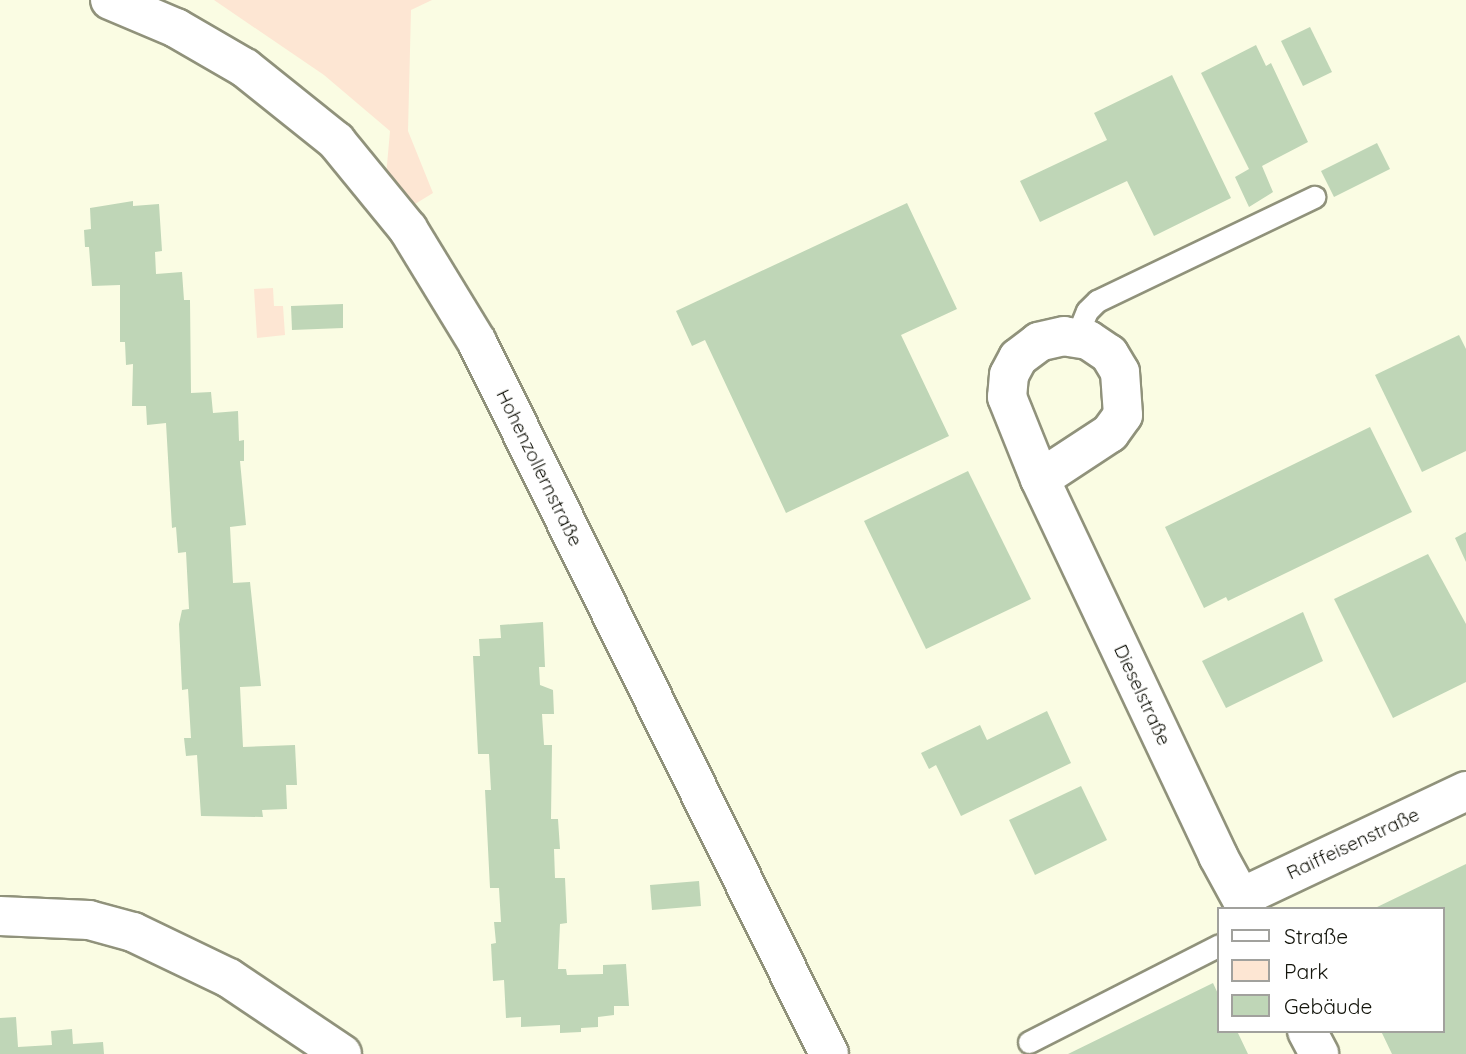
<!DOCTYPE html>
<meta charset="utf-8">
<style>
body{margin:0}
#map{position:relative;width:1466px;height:1054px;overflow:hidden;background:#fafce3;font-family:Quicksand,sans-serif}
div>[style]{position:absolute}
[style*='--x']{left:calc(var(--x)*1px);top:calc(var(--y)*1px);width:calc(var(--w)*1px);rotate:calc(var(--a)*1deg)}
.green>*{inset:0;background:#fde6d3}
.building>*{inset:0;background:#bfd6b7}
.roads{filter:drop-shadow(2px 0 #90927b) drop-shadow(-2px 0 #90927b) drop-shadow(0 2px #90927b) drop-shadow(0 -2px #90927b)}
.lane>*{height:21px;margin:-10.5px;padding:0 10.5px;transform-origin:10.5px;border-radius:10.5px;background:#fff}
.street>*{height:38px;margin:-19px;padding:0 19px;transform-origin:19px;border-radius:19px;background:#fff}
span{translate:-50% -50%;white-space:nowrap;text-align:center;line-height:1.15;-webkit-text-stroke:6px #fff;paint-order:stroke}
.street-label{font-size:19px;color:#13140b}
.legend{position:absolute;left:1217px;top:907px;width:228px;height:126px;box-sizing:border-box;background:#fff;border:2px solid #a1a19d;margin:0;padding:9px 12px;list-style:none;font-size:21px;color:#13140b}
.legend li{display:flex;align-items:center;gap:14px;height:35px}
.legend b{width:35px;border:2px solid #a1a19d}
</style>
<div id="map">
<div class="green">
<i style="clip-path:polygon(214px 0,432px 0,411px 10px,408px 131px,433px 193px,397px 215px,386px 176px,390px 131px,324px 75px)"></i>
<i style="clip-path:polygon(273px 288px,274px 306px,283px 306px,285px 335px,257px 338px,254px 289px)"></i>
</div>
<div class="building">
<i style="clip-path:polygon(1310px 27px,1332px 72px,1303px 86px,1281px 41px)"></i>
<i style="clip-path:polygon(1256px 45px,1266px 66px,1271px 63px,1308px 142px,1262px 166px,1273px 192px,1249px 207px,1235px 177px,1249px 169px,1201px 73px)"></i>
<i style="clip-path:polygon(1172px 75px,1231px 198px,1154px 236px,1127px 181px,1040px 222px,1020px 181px,1107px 140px,1094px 113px)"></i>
<i style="clip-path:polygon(1377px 143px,1390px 169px,1334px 197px,1321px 171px)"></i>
<i style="clip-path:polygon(133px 201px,133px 206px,159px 204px,162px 251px,155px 252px,156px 274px,182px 272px,184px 300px,190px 300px,191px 393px,211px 392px,213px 413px,238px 411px,239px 441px,244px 440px,244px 461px,240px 461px,246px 525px,230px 527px,233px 583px,250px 582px,261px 686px,240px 687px,243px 747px,295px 745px,297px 785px,286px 785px,287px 809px,262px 810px,263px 817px,201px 816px,197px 755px,186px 756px,184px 738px,191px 738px,188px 689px,182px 690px,179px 624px,182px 610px,189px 609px,186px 552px,178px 553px,176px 527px,172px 528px,166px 423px,147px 425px,146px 406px,132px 406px,133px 364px,126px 365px,125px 342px,120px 342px,120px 285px,92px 286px,89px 247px,85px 247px,84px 230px,91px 229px,90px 208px)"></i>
<i style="clip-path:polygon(907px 203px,957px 309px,901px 335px,949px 436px,786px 513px,705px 340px,692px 346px,676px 311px)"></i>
<i style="clip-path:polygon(343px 304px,343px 328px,292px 330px,291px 306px)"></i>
<i style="clip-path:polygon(1459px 335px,1466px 349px,1466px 451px,1422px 472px,1375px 375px)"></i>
<i style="clip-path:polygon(1370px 427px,1412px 512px,1228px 601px,1226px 597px,1204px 608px,1165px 527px)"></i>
<i style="clip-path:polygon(968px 471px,1031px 599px,926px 649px,864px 521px)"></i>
<i style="clip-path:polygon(1466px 532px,1466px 562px,1455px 538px)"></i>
<i style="clip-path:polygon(1428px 554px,1466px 624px,1466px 682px,1393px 718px,1334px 599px)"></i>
<i style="clip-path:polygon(1303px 612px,1323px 661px,1226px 708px,1202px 661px)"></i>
<i style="clip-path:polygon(543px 622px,545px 667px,539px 667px,540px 685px,553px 690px,554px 714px,542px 714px,544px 745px,552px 745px,551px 819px,558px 819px,560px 849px,554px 849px,555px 878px,565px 878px,567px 923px,560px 924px,558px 969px,566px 969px,567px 975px,603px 974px,603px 965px,626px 964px,629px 1006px,614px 1006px,614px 1015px,598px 1017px,598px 1027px,581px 1028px,581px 1032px,560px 1033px,560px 1025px,521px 1027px,521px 1017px,506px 1018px,504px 980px,493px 981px,491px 944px,496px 943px,494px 922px,501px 922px,499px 888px,490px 888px,485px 790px,491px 790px,489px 754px,478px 754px,473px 656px,480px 656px,479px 639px,501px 638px,500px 625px)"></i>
<i style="clip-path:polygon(1047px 711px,1071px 763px,961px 816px,936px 765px,929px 769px,921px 753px,980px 725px,987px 740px)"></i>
<i style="clip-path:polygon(1081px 786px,1107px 840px,1035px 875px,1009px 820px)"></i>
<i style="clip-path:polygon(1466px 864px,1466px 1054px,1392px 1054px,1381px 1031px,1443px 1031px,1443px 909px,1373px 909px)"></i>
<i style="clip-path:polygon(699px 881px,701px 906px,652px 910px,650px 885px)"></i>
<i style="clip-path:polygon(1213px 983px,1219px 996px,1219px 1031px,1237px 1031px,1248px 1054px,1068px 1054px)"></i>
<i style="clip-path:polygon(16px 1017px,18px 1047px,52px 1045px,51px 1031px,72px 1029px,73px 1044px,103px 1042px,104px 1054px,0 1054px,0 1018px)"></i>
</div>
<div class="roads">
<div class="lane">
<i style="--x:1076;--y:338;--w:29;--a:-68"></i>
<i style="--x:1087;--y:311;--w:14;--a:-45"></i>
<i style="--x:1097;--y:301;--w:241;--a:-25.6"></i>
<i style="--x:1029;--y:1042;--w:213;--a:-27"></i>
</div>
<div class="street">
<i style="--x:110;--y:0;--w:72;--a:23"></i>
<i style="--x:176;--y:28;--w:80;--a:30.1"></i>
<i style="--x:245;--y:68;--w:117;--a:38.7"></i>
<i style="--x:336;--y:141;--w:114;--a:50.7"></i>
<i style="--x:408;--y:229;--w:132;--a:58.6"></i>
<i style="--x:477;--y:342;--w:794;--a:63.69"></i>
<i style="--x:1040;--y:479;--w:84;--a:-33.3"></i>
<i style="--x:1110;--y:433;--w:22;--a:-54"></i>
<i style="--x:1123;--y:415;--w:43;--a:-94"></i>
<i style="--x:1120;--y:372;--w:21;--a:-121"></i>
<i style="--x:1109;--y:354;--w:25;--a:-146"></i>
<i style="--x:1088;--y:340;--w:24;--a:-171"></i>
<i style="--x:1064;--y:336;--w:26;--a:167"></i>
<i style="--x:1039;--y:342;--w:26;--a:143"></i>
<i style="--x:1018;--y:358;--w:19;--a:118"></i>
<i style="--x:1009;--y:375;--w:22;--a:95"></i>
<i style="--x:1007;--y:397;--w:88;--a:68.1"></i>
<i style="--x:1040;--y:479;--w:417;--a:64.7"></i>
<i style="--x:1218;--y:856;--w:60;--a:61.3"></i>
<i style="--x:1242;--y:897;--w:248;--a:-25.3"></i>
<i style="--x:0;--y:916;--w:89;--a:2.6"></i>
<i style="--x:89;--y:920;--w:46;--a:15.3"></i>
<i style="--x:133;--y:932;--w:106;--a:25.6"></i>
<i style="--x:229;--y:978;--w:136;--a:33.9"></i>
<i style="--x:1307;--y:1031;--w:26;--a:62"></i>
</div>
</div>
<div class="street-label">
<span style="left:539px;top:468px;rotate:64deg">Hohenzollernstraße</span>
<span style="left:1142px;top:695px;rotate:65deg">Dieselstraße</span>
<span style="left:1353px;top:844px;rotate:-25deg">Raiffeisenstraße</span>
</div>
<ul class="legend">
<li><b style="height:9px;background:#fff"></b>Straße</li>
<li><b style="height:19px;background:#fde6d3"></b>Park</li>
<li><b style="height:19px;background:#bfd6b7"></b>Gebäude</li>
</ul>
</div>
